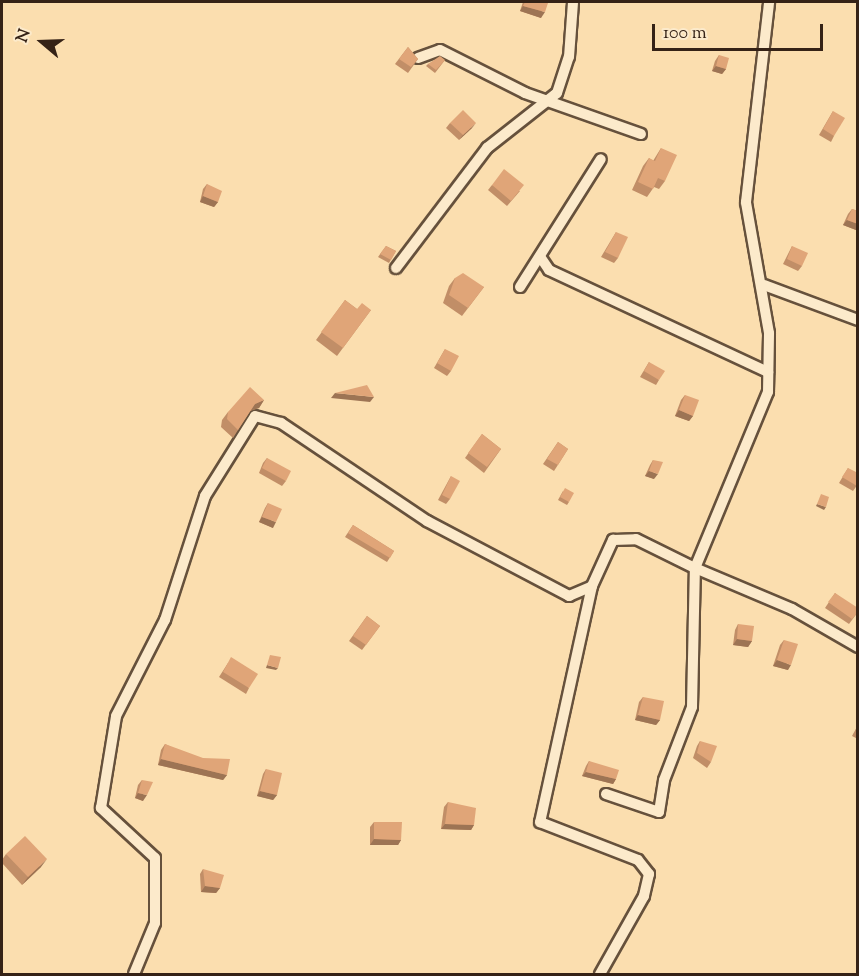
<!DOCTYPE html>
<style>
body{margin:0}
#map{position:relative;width:859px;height:976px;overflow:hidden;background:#fbdeaf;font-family:"Sorts Mill Goudy",serif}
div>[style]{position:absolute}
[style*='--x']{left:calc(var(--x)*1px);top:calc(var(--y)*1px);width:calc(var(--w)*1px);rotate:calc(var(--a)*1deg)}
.roads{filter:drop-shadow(2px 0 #66513c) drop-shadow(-2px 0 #66513c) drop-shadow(0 2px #66513c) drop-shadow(0 -2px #66513c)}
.street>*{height:10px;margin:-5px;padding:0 5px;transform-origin:5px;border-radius:5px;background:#fceacb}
.wall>*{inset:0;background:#c18e67}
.shaded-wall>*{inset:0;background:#9d7454}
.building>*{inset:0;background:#e0a578}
span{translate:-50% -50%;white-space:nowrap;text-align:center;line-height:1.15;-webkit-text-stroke:6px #fceacb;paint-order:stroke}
.frame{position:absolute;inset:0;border:3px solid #352216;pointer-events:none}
.north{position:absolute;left:12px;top:12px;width:60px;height:60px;-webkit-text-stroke:4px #fceacb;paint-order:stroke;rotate:289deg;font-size:16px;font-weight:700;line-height:24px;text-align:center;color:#352216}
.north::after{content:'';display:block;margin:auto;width:21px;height:27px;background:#352216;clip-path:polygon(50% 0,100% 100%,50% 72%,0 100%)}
.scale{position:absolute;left:652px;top:24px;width:171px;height:27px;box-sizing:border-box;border:3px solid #352216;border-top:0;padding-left:8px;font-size:18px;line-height:21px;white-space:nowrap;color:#352216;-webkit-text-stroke:4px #fceacb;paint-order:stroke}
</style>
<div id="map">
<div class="roads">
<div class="street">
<i style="--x:418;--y:58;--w:23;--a:-20"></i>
<i style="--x:440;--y:50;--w:95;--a:26.8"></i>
<i style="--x:525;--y:93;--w:123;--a:19.5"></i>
<i style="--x:541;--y:258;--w:14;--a:56"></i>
<i style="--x:549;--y:270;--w:242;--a:25"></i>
<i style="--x:396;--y:268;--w:151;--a:-52.8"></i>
<i style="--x:487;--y:148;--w:89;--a:-38.2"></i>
<i style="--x:557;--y:93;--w:38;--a:-72"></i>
<i style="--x:569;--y:57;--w:55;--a:-85.8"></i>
<i style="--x:764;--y:285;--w:100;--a:20.4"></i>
<i style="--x:520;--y:287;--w:151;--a:-57.7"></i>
<i style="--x:592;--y:586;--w:242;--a:102.4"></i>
<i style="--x:540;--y:822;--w:105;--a:21.2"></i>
<i style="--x:638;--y:860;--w:18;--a:52"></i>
<i style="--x:649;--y:874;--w:23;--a:103"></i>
<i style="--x:644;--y:896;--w:90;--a:119.4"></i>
<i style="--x:606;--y:794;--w:56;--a:18.8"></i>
<i style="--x:659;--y:812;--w:32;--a:-81"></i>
<i style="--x:664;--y:780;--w:78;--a:-69"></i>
<i style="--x:692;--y:707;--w:139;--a:-88.8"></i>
<i style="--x:695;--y:568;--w:105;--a:22.9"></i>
<i style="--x:792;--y:609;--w:76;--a:29.9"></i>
<i style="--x:134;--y:974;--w:55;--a:-67.6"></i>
<i style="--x:155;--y:923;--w:65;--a:-90"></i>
<i style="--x:155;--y:858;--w:74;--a:-137.2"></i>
<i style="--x:101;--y:808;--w:93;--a:-80.7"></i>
<i style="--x:116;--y:716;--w:108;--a:-63"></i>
<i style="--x:165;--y:620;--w:130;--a:-72.1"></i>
<i style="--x:205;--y:496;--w:94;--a:-58"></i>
<i style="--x:255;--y:416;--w:27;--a:15"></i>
<i style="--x:281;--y:423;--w:176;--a:33.9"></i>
<i style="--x:427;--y:521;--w:161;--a:27.8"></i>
<i style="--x:569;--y:596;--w:25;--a:-23"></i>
<i style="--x:592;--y:586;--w:51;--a:-65.5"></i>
<i style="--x:613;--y:540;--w:23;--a:-2"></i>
<i style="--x:636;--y:539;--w:66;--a:26.2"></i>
<i style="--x:695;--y:568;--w:191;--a:-67.5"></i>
<i style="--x:768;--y:392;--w:59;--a:-89"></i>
<i style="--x:769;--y:333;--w:133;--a:-100"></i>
<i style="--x:746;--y:202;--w:201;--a:-83.4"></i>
</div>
</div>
<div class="wall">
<i style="clip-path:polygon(523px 2px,542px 2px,541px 18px,520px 11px)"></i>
<i style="clip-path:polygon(408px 47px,418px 59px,408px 73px,395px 64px)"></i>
<i style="clip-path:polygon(719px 55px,726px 69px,722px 74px,712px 71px,715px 61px)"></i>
<i style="clip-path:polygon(445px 60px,435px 73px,426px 66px,428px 64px)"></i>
<i style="clip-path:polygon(833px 111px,834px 136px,831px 142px,819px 135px)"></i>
<i style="clip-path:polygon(450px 123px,472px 128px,459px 140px,446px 128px)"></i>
<i style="clip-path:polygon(661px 148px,665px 181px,659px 189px,654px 187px,647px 197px,632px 190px,643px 166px,649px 158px,653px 161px)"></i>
<i style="clip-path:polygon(207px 184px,218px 202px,214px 207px,200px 202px,203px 189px)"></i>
<i style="clip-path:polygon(492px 185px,520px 191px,507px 206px,488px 190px)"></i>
<i style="clip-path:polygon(852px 209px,858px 211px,858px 228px,856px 230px,843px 225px,848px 214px)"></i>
<i style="clip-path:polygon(616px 232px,618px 258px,614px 263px,601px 257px)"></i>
<i style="clip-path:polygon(386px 246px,396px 251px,389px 263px,378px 257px)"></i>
<i style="clip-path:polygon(792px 246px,802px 266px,798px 271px,783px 264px)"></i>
<i style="clip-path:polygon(455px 278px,484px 287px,462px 316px,443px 303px,449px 286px)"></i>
<i style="clip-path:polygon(345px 300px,357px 309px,371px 310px,337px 356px,316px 340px)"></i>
<i style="clip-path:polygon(445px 349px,451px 371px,447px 376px,434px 368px)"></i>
<i style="clip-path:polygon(649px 362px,659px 380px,656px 385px,640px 377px)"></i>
<i style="clip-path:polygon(685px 395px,693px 416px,689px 421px,675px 416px,681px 400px)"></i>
<i style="clip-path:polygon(264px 400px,259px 408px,250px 411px,233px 438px,221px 427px,222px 420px,228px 412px)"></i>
<i style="clip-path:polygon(482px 434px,501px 449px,484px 473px,465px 458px)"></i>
<i style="clip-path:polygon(558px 442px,568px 449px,554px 471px,543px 464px)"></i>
<i style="clip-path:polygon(267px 458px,286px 481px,282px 486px,259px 473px,263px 463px)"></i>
<i style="clip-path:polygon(653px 460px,654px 479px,645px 476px,650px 465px)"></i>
<i style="clip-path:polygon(848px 468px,858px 484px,853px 491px,839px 483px)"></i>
<i style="clip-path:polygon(451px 476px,450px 499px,446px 504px,438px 500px)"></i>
<i style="clip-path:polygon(563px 491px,569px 502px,567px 505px,558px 500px)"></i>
<i style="clip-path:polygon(268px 503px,273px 528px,259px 522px,265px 508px)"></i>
<i style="clip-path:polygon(353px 525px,394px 551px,387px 562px,345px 537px)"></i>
<i style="clip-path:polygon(835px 593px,858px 612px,849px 624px,825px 608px)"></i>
<i style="clip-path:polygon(367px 616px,380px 626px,362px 650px,349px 641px)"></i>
<i style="clip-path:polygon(738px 624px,752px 641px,748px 647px,733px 645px,735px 630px)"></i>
<i style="clip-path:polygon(784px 640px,788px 670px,773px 666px,780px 645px)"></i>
<i style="clip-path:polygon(228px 663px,249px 688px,246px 694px,219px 677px)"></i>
<i style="clip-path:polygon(643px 697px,660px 720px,656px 725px,635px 720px,639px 702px)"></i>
<i style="clip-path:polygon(858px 725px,858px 739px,852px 736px)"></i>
<i style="clip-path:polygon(700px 741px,711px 762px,707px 768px,693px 758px,697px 746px)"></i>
<i style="clip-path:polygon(165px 744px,227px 775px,223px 780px,158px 765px,161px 750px)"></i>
<i style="clip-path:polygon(589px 761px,616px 779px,613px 784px,582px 776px,586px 766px)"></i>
<i style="clip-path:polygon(266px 769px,277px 795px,273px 800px,257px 796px,263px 774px)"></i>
<i style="clip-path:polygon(142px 780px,143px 801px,135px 798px,138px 785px)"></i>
<i style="clip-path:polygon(448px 802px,474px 825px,471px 830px,441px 829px,444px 807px)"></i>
<i style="clip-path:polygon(374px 822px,401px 840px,398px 845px,370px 845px,370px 827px)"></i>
<i style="clip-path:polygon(6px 854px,41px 867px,22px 885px,2px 863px,2px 860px)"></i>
<i style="clip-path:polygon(203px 869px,220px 888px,216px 893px,201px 892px,200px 874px)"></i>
</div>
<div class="shaded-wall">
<i style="clip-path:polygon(523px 6px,545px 12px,541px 18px,520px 11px)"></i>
<i style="clip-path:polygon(716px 66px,726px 69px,722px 74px,712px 71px)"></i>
<i style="clip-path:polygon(476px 123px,472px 128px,459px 140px,463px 135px)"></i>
<i style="clip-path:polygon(203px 196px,218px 202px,214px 207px,200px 202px)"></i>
<i style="clip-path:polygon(847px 220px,858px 224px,858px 228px,856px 230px,843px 225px)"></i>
<i style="clip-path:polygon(335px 393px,374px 397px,370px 402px,331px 398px)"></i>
<i style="clip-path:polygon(264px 400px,259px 408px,249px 411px,255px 404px)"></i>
<i style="clip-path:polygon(679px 410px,693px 416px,689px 421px,675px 416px)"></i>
<i style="clip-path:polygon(649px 471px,658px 474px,654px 479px,645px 476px)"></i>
<i style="clip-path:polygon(817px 504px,826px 507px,824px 510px,816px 506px)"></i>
<i style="clip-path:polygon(262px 517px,276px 522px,273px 528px,259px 522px)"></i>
<i style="clip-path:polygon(737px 639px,752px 641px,748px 647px,733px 645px)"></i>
<i style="clip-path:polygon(777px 660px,791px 665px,788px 670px,773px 666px)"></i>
<i style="clip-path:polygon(267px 665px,278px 668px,276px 670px,266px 668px)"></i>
<i style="clip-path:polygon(638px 715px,660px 720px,656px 725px,635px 720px)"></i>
<i style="clip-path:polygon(161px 759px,227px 775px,223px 780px,158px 765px)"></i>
<i style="clip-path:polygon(586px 772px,616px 779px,613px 784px,582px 776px)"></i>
<i style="clip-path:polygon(260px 791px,277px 795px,273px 800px,257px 796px)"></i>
<i style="clip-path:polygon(138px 793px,147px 795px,143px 801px,135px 798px)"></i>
<i style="clip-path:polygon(445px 824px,474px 825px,471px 830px,441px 829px)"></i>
<i style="clip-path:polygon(374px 839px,401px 840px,398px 845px,370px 845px)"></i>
<i style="clip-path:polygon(47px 859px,41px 867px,22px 885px,28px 877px)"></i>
<i style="clip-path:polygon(205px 886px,220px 888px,216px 893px,201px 892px)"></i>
</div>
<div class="building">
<i style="clip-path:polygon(525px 2px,542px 2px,548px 3px,545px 12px,523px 6px)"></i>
<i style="clip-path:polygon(408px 47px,418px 59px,411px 67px,399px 59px)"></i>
<i style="clip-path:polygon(719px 55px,729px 58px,726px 69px,716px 66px)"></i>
<i style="clip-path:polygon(440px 56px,445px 60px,436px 70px,428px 64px)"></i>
<i style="clip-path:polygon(463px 110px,476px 123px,463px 135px,450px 123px)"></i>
<i style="clip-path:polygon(833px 111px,845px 118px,834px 136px,823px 129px)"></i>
<i style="clip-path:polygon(661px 148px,677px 155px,665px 181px,658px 178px,653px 189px,638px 182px,649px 158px,655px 161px)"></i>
<i style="clip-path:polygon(504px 169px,524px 185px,511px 201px,492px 185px)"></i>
<i style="clip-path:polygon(207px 184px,222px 191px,218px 202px,203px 196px)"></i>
<i style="clip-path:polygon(852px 209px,858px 211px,858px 224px,847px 220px)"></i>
<i style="clip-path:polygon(616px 232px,628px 237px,618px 258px,605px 252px)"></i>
<i style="clip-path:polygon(386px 246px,396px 251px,391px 260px,380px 254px)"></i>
<i style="clip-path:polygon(792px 246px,808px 253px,802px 266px,787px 259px)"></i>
<i style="clip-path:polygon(463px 273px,484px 287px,468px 308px,449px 295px,455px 278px)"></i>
<i style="clip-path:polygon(345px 300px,357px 309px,362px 303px,371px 310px,343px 348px,321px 332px)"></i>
<i style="clip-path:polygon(445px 349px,459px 356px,451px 371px,437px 363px)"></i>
<i style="clip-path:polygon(649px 362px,665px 371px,659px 380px,644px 371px)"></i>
<i style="clip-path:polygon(367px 385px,374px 397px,335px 393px)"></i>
<i style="clip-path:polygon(250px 387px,264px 400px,255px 404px,238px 430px,227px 419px,228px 412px)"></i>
<i style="clip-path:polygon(685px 395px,699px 400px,693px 416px,679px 410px)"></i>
<i style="clip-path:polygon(482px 434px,501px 449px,487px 467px,468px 453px)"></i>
<i style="clip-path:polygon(558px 442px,568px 449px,558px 465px,547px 459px)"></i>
<i style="clip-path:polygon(267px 458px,291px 471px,286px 481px,262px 468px)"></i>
<i style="clip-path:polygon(653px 460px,663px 462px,658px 474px,649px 471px)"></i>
<i style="clip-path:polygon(848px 468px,858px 473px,857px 486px,842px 477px)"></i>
<i style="clip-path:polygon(451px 476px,460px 481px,450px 499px,442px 495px)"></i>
<i style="clip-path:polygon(565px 488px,574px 493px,569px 502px,560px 497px)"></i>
<i style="clip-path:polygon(821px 494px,829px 497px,826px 507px,817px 504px)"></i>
<i style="clip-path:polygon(268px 503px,282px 509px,276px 522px,262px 517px)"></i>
<i style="clip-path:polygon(353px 525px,394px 551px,390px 558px,348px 533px)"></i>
<i style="clip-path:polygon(835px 593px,858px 608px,858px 612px,852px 619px,828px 602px)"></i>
<i style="clip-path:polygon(367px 616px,380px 626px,366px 645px,353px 636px)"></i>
<i style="clip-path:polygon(738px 624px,754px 626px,752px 641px,737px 639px)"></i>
<i style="clip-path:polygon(784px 640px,798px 644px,791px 665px,777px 660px)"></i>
<i style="clip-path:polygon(270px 655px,281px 657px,278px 668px,267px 665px)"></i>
<i style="clip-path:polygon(231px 657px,258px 674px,249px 688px,223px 672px)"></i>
<i style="clip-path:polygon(643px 697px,664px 701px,660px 720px,638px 715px)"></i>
<i style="clip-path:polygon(700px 741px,717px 746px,711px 762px,697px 753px)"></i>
<i style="clip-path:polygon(165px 744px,203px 758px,230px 759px,227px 775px,161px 759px)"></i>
<i style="clip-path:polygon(589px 761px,619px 770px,616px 779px,586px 772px)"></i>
<i style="clip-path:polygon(266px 769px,282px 773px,277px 795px,260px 791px)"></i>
<i style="clip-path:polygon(142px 780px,153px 782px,147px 795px,138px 793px)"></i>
<i style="clip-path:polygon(448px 802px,476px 808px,474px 825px,445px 824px)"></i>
<i style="clip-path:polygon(374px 822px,402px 822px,401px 840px,374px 839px)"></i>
<i style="clip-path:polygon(25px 836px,47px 859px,28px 877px,6px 854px)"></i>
<i style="clip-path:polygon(203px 869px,224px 875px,220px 888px,205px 886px)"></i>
</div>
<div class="frame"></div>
<div class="north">N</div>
<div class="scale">100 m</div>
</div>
